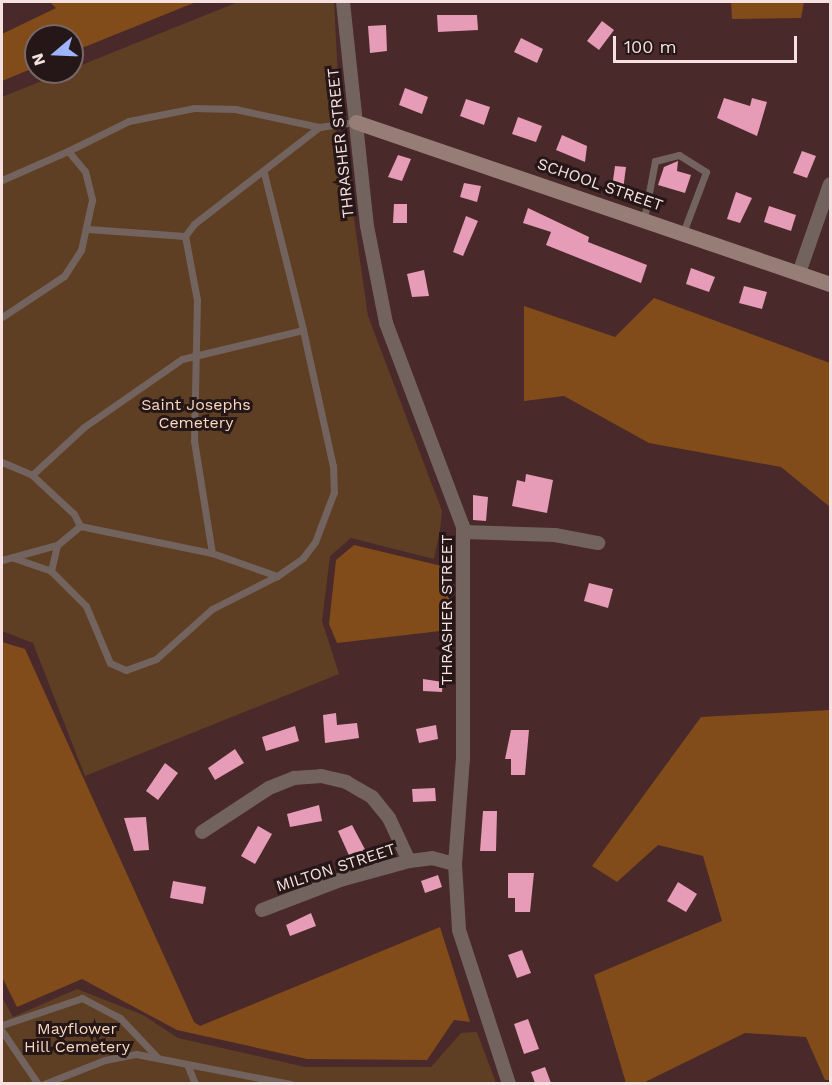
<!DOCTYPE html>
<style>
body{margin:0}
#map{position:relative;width:832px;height:1085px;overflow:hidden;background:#49292a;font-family:"Work Sans",sans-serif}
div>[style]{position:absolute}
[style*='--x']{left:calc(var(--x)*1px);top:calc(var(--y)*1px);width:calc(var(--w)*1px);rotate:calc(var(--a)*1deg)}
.green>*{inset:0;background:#5f3f24}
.forest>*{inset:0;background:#814c19}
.building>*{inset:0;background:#e69bb6}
.lane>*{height:7px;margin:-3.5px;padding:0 3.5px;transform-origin:3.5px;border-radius:3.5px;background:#73635e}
.street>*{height:14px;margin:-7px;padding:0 7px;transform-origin:7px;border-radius:7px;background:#73635e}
.secondary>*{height:15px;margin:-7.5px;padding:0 7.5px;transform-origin:7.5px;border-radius:7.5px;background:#967e76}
span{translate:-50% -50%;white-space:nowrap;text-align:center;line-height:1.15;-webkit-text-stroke:6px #251717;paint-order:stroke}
.street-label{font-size:16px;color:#f6e0e0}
.park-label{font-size:16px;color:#f9d8be}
.frame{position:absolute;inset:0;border:3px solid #f6e0e0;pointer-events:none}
.north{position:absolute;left:24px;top:24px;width:60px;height:60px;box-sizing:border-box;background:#251717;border:2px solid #796767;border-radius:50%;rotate:251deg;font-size:16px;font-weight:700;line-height:24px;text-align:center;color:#f6e0e0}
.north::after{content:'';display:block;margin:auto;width:21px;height:27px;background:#9eb4fd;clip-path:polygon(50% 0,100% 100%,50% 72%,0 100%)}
.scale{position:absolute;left:613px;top:36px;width:184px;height:27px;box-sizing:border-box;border:3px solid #f6e0e0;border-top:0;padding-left:8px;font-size:18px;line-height:21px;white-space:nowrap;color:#f6e0e0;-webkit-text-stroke:4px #251717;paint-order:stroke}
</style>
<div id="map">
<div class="green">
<i style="clip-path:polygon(238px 2px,334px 2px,339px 98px,333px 101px,331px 123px,343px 143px,368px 316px,442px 511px,440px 530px,434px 559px,351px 538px,330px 556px,322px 621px,339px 674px,85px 776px,33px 643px,2px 631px,2px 97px)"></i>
<i style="clip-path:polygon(77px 989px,143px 1015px,178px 1038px,305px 1067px,431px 1067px,461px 1033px,477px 1032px,496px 1083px,2px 1083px,2px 997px,13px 1017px)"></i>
</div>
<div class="forest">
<i style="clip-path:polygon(50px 2px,196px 2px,72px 52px,72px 36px,36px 36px,36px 67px,2px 81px,2px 34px,56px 8px)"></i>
<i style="clip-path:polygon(731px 2px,804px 2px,801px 18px,732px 19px)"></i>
<i style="clip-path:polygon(654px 298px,830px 363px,830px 507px,781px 467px,649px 443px,564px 396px,524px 401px,524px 306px,615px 337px)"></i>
<i style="clip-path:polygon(354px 545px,450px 568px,449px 630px,337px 643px,329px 624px,336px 560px)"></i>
<i style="clip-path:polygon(2px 642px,25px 649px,194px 1022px,200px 1026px,440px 927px,470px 1022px,454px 1020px,427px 1060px,307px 1059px,177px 1030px,82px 979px,17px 1007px,2px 977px)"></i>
<i style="clip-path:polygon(830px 710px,830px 1080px,825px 1080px,806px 1037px,745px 1033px,643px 1083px,626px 1083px,594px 975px,722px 921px,703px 856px,658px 845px,617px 882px,592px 866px,701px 717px)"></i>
</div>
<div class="building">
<i style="clip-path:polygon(437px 15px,477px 15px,478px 30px,438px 32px)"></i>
<i style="clip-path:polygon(602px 21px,614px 30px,599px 50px,587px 41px)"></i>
<i style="clip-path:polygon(386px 25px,387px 51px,370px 53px,368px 26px)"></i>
<i style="clip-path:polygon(521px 38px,543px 49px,537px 63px,514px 52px)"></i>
<i style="clip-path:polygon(405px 88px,428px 97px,422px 114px,399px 105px)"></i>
<i style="clip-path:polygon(724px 98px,750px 106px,752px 98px,767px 102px,757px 136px,717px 118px)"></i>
<i style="clip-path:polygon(466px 99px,490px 107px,484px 125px,460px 116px)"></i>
<i style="clip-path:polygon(518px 117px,542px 126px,536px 142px,512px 134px)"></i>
<i style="clip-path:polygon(562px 135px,587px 146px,585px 162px,556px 150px)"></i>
<i style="clip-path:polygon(802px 151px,816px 156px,807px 178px,793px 173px)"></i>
<i style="clip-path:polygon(398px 155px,411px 159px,402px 181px,388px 177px)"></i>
<i style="clip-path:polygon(678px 161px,677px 171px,691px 175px,685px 193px,658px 185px,664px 167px)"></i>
<i style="clip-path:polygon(615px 166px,626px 167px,623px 190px,612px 188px)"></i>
<i style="clip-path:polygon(464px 183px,481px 186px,477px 202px,460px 197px)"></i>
<i style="clip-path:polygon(736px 192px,752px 198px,740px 223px,727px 219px)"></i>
<i style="clip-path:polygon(394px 204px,407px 204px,407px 223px,393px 223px)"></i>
<i style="clip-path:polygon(769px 206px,796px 215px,791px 231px,764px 222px)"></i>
<i style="clip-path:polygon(528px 208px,589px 237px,588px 242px,647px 265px,641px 283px,546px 245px,551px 232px,523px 223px)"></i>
<i style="clip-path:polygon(466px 216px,478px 221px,463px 256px,453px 252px)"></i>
<i style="clip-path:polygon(691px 268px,715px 277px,709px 292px,686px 284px)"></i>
<i style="clip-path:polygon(424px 270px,429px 296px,412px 297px,407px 274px)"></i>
<i style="clip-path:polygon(744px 286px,767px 292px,762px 309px,739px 303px)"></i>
<i style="clip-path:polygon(526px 474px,553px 480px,547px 513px,512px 506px,517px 480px,525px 482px)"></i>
<i style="clip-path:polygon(473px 495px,488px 497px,486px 521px,473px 520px)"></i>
<i style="clip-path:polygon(589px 583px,613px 589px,608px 608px,584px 601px)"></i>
<i style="clip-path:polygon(423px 679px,443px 682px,442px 692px,423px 691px)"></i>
<i style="clip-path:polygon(336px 713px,337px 725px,357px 723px,359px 738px,325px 743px,323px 715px)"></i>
<i style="clip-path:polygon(436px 725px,438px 739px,419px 743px,416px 729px)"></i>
<i style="clip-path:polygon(295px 726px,299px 741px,266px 751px,262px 737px)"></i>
<i style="clip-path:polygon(511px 730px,529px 730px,525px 775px,511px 775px,511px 759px,505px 759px)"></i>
<i style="clip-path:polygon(235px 749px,244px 763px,215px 780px,208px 768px)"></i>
<i style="clip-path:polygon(165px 763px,178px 773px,158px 800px,146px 791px)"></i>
<i style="clip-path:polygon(435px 788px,436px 801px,413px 802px,412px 789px)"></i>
<i style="clip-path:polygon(319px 805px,322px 821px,290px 827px,287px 814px)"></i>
<i style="clip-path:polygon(483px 811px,497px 811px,496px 851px,480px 851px)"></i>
<i style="clip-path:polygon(146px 817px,149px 850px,134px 851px,124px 818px)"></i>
<i style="clip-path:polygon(352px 825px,368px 855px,352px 862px,338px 831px)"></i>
<i style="clip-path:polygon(258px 826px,272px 834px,255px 864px,241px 856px)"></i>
<i style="clip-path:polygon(508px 873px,534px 873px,530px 912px,515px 912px,515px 898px,508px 898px)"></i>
<i style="clip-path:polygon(438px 875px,442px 887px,425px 893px,421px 881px)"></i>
<i style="clip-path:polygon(173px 881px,206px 887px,203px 904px,170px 898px)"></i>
<i style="clip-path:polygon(678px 882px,697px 894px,686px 912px,667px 901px)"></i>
<i style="clip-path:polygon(311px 913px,316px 926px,290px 936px,286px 925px)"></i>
<i style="clip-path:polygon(522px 950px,531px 973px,517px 978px,508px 955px)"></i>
<i style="clip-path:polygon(528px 1019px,539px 1049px,524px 1054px,514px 1024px)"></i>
<i style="clip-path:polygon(545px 1067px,551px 1083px,535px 1083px,531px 1072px)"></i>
</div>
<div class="lane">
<i style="--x:68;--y:151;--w:68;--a:-26.2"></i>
<i style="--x:129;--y:121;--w:66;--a:-11.3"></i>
<i style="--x:194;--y:108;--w:41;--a:1.4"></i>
<i style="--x:235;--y:109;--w:86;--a:12.1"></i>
<i style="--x:264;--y:173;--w:162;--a:76"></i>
<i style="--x:2;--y:180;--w:72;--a:-23.7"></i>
<i style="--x:68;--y:151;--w:26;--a:50"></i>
<i style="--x:85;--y:171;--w:30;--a:76"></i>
<i style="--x:92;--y:200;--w:51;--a:102.4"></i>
<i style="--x:81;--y:250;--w:31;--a:123"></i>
<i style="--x:64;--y:276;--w:74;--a:146.5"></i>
<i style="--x:644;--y:219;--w:59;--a:-79.3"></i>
<i style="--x:655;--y:161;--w:25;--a:-14"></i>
<i style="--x:679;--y:155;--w:32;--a:32"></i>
<i style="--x:706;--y:172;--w:65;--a:110.7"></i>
<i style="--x:88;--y:229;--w:97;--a:4.1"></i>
<i style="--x:185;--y:236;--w:15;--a:-53"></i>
<i style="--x:194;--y:224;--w:158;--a:-37.8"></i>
<i style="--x:319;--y:127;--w:37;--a:-8"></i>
<i style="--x:2;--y:462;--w:33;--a:23"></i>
<i style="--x:32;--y:475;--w:57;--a:42.9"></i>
<i style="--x:74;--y:514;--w:13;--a:63"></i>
<i style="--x:80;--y:526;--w:30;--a:140"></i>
<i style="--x:32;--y:475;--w:71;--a:-42.7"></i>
<i style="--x:84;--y:427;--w:119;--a:-34.8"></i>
<i style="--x:182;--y:359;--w:124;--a:-13.5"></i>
<i style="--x:303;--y:330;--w:139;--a:77.6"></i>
<i style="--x:333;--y:466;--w:26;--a:88"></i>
<i style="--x:334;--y:492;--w:53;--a:110.8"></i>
<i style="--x:315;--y:542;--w:20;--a:127"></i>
<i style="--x:303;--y:558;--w:32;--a:145"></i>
<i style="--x:80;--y:526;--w:135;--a:11.6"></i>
<i style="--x:14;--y:558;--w:39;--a:19"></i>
<i style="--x:2;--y:560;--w:57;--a:-15.3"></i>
<i style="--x:57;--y:545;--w:27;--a:103"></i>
<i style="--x:51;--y:571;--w:49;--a:45"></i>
<i style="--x:86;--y:606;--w:62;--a:67.2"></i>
<i style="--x:110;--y:663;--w:17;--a:24"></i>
<i style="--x:126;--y:670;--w:32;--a:-20"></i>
<i style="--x:156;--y:659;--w:75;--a:-41.8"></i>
<i style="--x:212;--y:609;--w:73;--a:-26.9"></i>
<i style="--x:277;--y:576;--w:69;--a:-160.5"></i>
<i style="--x:212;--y:553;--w:113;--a:-99.1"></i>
<i style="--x:194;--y:441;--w:141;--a:-88.8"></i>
<i style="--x:197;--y:300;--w:65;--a:-100.6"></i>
<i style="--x:2;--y:1025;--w:84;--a:-18.6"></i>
<i style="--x:82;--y:998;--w:43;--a:27.8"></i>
<i style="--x:120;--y:1018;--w:55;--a:46.5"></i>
<i style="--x:2;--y:1031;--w:64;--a:55.8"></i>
<i style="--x:187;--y:1064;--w:22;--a:68"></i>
<i style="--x:44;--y:1084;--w:66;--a:-21.5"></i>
<i style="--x:105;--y:1060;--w:32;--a:-11"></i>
<i style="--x:136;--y:1054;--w:157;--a:11"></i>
</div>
<div class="street">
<i style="--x:343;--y:2;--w:225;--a:83.9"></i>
<i style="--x:367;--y:226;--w:99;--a:78.9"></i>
<i style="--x:386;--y:323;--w:218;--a:69.3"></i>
<i style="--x:463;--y:527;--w:231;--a:90"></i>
<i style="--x:463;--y:758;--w:106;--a:94.3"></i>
<i style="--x:455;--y:864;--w:66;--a:86.5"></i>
<i style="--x:459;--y:930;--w:162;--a:72"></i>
<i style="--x:799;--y:273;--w:94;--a:-70.8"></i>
<i style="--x:464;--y:532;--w:91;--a:1.9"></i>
<i style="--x:555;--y:535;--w:44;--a:10.5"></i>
<i style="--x:202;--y:832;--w:80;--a:-33.3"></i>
<i style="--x:269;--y:788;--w:27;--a:-22"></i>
<i style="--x:294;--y:778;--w:27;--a:-4"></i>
<i style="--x:321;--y:776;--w:26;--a:13"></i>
<i style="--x:346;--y:782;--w:30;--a:30"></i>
<i style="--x:372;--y:797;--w:27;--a:51"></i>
<i style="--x:389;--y:818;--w:47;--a:65.1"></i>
<i style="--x:262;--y:910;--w:84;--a:-21"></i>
<i style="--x:340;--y:880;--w:72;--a:-15.4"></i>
<i style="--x:409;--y:861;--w:23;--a:-7"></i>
<i style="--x:432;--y:858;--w:24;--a:15"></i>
</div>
<div class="secondary">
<i style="--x:356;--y:122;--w:501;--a:18.87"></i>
</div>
<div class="street-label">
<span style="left:341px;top:143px;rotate:-96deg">THRASHER STREET</span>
<span style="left:600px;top:185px;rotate:19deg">SCHOOL STREET</span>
<span style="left:447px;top:610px;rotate:-90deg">THRASHER STREET</span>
<span style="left:336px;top:868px;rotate:-18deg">MILTON STREET</span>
</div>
<div class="park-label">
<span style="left:196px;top:414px">Saint Josephs<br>Cemetery</span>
<span style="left:77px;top:1038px">Mayflower<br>Hill Cemetery</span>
</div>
<div class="frame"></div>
<div class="north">N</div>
<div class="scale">100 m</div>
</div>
